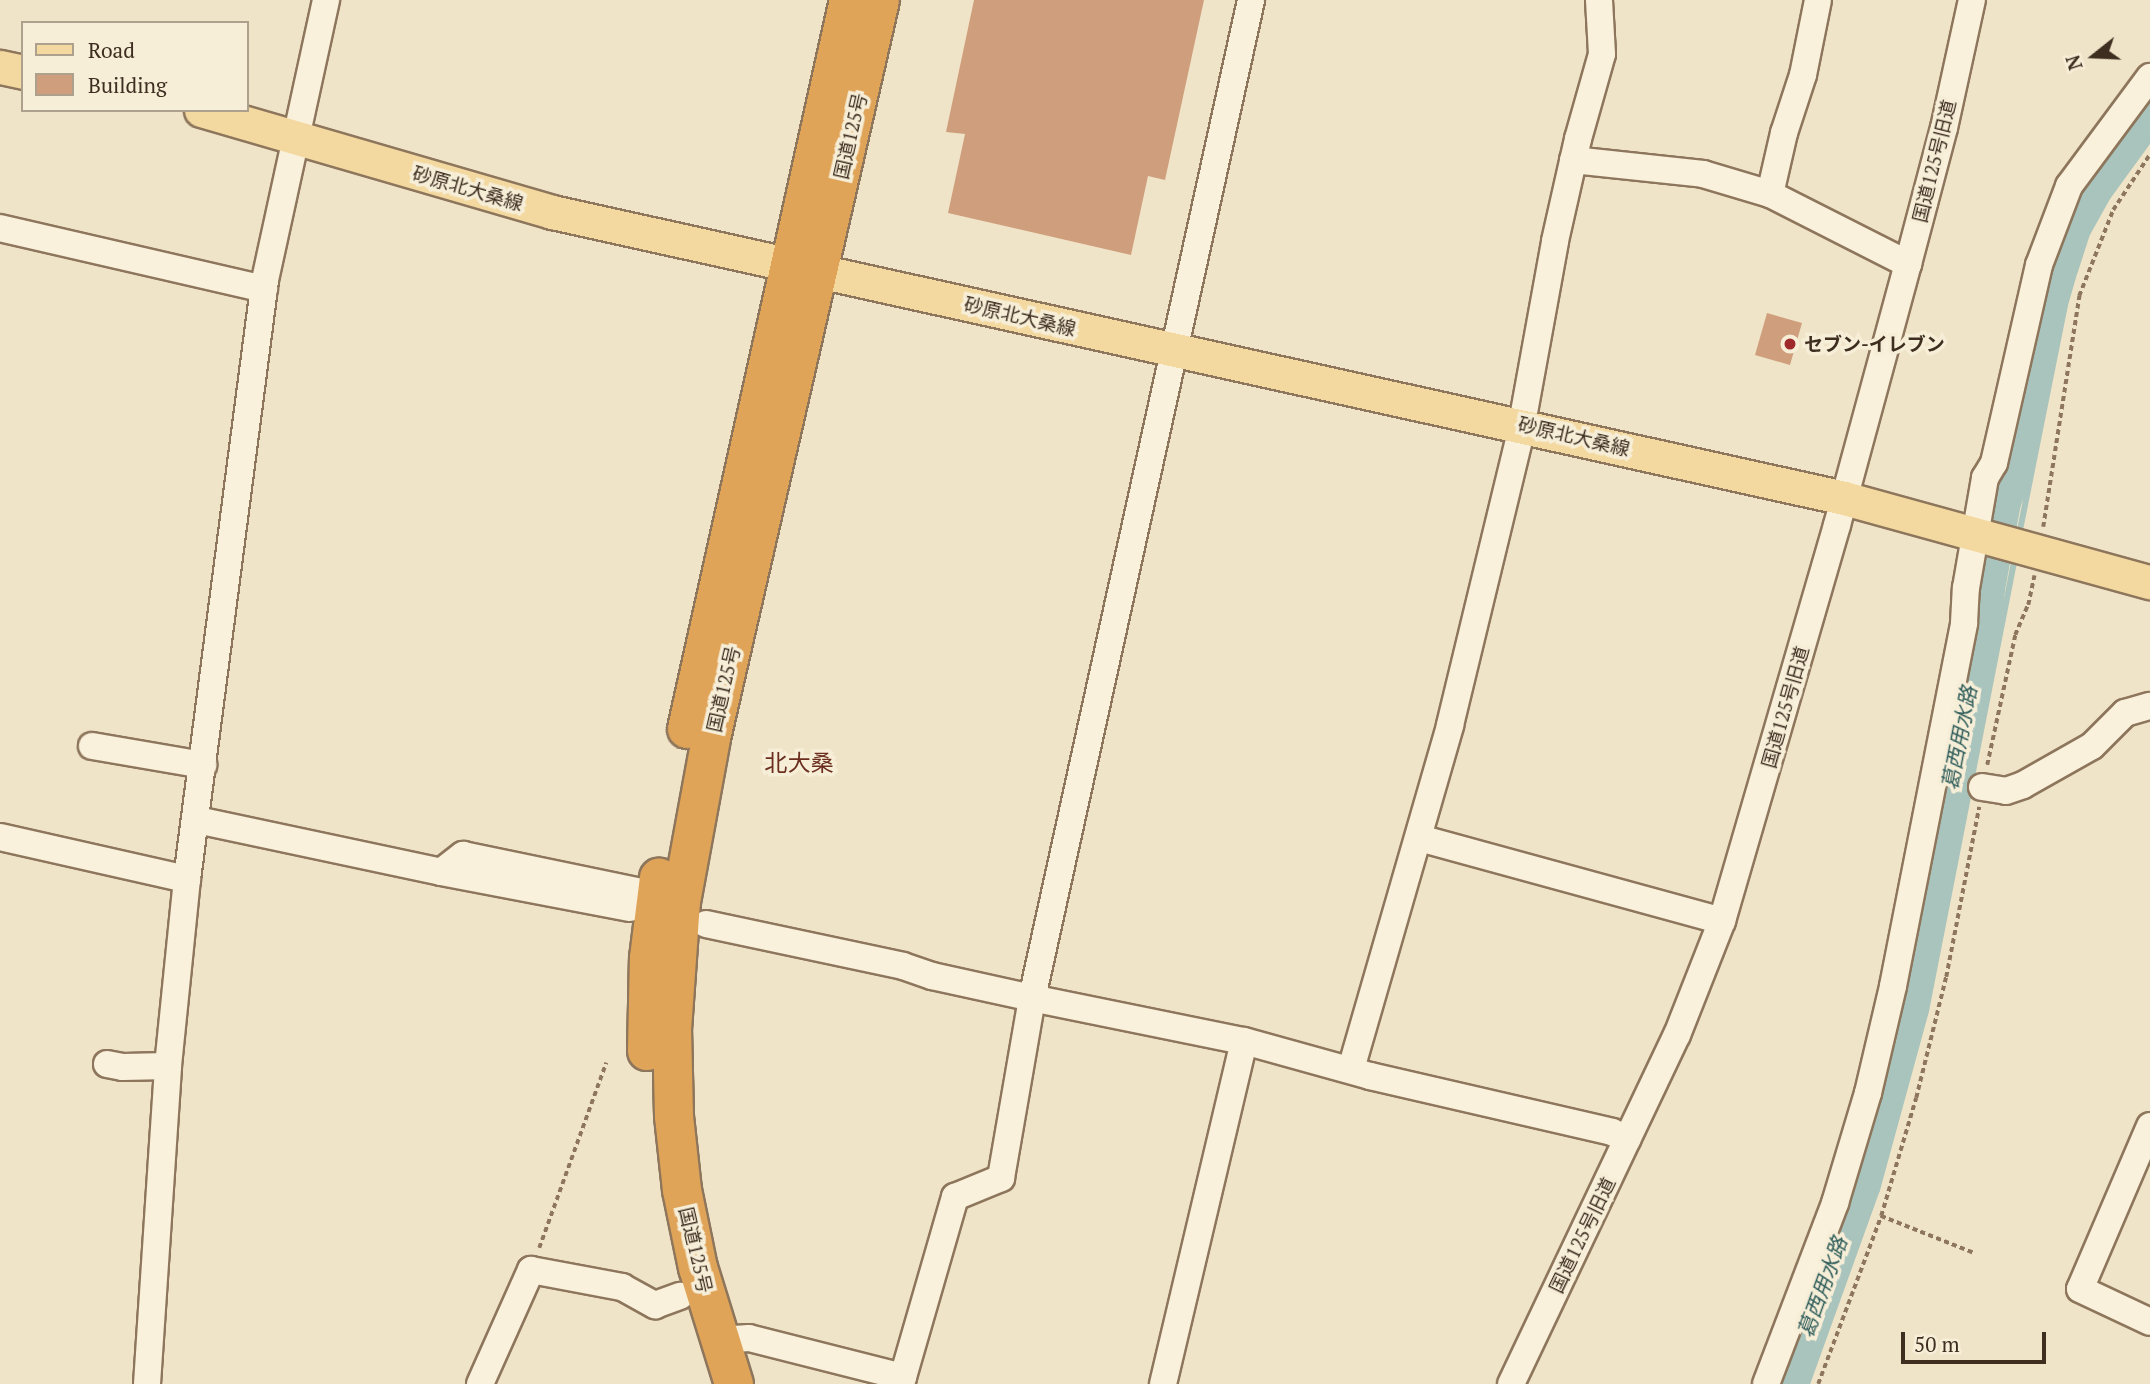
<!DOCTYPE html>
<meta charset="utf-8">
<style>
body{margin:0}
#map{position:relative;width:2150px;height:1384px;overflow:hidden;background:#f0e4c8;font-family:"PT Serif","Noto Sans JP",serif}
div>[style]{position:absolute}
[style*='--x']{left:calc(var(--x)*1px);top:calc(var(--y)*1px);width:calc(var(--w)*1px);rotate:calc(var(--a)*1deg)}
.stream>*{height:6px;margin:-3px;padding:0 3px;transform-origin:3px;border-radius:3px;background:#a9c4bc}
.river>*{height:35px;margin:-17.5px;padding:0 17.5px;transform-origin:17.5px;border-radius:17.5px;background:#a9c4bc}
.building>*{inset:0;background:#cf9f7d}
.path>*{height:3.5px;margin-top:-1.75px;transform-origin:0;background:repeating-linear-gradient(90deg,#8d765c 0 5px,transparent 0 8.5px)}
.roads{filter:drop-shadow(2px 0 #8d765c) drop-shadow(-2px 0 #8d765c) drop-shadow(0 2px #8d765c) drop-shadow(0 -2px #8d765c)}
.minor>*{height:26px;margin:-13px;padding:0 13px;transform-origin:13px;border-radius:13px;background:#faf1dc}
.major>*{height:33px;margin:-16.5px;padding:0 16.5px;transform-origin:16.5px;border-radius:16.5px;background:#f3d9a0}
.highway>*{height:38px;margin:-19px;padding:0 19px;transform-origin:19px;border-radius:19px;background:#e0a458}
.dots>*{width:19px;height:19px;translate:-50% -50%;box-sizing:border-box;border:4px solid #f7eed8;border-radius:50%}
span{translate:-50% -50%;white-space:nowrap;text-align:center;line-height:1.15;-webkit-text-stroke:7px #f7eed8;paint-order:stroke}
.street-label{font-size:19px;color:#3d2e20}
.poi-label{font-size:19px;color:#3d2e20;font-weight:700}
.left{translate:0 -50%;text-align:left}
.water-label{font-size:21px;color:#2f5d5a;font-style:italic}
.quarter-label{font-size:23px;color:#6b2e1e}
.legend{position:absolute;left:21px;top:21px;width:228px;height:91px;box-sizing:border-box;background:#f7eed8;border:2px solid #ada18e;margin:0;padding:9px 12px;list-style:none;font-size:21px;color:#3d2e20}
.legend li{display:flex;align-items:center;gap:14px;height:35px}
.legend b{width:35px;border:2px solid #ada18e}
.north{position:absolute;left:2059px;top:21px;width:70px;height:70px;-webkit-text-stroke:5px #f7eed8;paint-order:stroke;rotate:252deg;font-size:19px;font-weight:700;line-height:28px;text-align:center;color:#3d2e20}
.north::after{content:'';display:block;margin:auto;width:24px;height:32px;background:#3d2e20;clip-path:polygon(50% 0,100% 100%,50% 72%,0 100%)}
.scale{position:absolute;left:1901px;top:1332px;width:145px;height:32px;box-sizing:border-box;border:4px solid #3d2e20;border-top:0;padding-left:9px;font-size:21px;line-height:24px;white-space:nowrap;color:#3d2e20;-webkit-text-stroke:5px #f7eed8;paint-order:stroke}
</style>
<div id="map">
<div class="stream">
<i style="--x:2019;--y:535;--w:235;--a:-78.7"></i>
<i style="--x:2065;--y:305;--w:35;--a:-74"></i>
<i style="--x:2075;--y:271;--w:39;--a:-72"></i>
<i style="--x:2087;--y:234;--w:41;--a:-60.9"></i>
<i style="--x:2107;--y:198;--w:73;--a:-53.9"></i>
<i style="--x:1807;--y:1384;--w:206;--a:-70.2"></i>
<i style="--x:1877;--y:1190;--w:186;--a:-74.7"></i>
<i style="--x:1926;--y:1011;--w:464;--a:-78.9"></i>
</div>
<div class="river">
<i style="--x:1786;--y:1384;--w:188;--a:-69.4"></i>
<i style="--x:1852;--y:1208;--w:204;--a:-74.1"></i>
<i style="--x:1908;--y:1012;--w:393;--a:-79"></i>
<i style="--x:1983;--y:626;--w:38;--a:-84"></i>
<i style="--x:1987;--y:588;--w:87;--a:-79.5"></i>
<i style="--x:2003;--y:502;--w:40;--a:-71.1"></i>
<i style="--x:2016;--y:464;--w:186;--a:-78.2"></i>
<i style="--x:2054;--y:282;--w:54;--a:-73.9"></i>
<i style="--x:2069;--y:230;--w:62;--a:-60.9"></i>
<i style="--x:2099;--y:176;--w:87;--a:-54.3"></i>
</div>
<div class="building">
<i style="clip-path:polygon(974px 0,1204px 0,1165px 180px,1148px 176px,1131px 255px,948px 213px,965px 134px,946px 132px)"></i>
<i style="clip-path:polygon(1767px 313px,1802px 323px,1790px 365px,1755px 355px)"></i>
</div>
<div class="path">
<i style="--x:2043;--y:527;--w:234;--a:-81.1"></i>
<i style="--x:2079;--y:296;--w:92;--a:-68.4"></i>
<i style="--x:2113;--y:210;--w:67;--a:-56.5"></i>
<i style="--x:1987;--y:765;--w:133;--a:-77.8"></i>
<i style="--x:2015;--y:635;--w:33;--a:-67"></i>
<i style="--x:2028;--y:605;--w:30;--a:-78"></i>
<i style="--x:1881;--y:1216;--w:100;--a:21.7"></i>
<i style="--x:539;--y:1248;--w:197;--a:-70.1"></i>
<i style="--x:1818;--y:1384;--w:179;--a:-69.4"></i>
<i style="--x:1881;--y:1216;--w:123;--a:-73.5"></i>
<i style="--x:1916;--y:1098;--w:125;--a:-76.1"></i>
<i style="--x:1946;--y:977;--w:173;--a:-79"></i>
</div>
<div class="roads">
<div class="minor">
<i style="--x:1573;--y:160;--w:131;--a:6.1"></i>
<i style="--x:1703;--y:174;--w:70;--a:16.6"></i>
<i style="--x:1770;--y:194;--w:155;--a:26.9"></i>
<i style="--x:1770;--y:194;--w:63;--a:-77.1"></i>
<i style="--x:1784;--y:133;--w:61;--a:-71.9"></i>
<i style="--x:1803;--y:75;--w:76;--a:-78.7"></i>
<i style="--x:0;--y:228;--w:271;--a:13"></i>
<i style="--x:92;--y:746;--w:113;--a:9.7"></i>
<i style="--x:1982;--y:787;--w:24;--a:9"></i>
<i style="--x:2006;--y:791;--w:18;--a:-19"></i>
<i style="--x:2023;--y:785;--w:79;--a:-29.5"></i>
<i style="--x:2092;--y:746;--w:47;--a:-45"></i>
<i style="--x:2125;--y:713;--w:26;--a:-16"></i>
<i style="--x:197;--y:820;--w:249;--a:12"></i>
<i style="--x:441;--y:872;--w:192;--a:10.8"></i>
<i style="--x:0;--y:837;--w:192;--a:12.7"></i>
<i style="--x:1419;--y:838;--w:314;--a:15.3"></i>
<i style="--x:441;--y:872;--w:28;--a:-38"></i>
<i style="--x:463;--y:855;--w:197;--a:11.7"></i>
<i style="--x:706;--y:924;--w:201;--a:12"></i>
<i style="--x:903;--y:966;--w:31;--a:19"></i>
<i style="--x:932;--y:976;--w:102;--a:12.4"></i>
<i style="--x:1032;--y:998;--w:216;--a:11.5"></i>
<i style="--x:1244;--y:1041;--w:131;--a:15.5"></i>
<i style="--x:1370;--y:1076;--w:248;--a:13"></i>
<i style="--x:1612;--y:1132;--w:17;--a:24"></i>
<i style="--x:107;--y:1064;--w:16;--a:11"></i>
<i style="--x:123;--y:1067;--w:45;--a:-1.3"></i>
<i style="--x:1351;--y:1069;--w:358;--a:-73.9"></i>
<i style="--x:1450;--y:725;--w:293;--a:-76.4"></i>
<i style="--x:1519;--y:440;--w:202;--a:-79.7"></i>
<i style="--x:1555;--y:241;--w:105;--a:-77.3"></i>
<i style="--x:1578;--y:139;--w:88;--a:-74.2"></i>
<i style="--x:1602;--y:54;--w:54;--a:-93.2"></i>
<i style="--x:2150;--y:1126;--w:177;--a:113.2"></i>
<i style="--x:2080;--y:1289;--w:77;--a:25.2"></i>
<i style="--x:720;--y:1346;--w:16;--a:-27"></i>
<i style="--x:734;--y:1339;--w:15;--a:-4"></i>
<i style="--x:749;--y:1338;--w:159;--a:14.2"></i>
<i style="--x:147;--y:1384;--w:319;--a:-86.2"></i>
<i style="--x:168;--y:1066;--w:188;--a:-84.2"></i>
<i style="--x:187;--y:879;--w:604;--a:-82.58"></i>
<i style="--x:265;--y:280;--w:287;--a:-77.7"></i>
<i style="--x:480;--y:1384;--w:125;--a:-65.9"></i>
<i style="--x:531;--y:1270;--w:93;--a:10.6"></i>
<i style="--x:622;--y:1287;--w:38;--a:29"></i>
<i style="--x:655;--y:1305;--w:27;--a:-20"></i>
<i style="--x:901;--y:1384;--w:195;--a:-73.9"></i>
<i style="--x:955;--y:1197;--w:50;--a:-22.4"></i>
<i style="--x:1001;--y:1178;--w:183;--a:-80.2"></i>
<i style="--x:1032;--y:998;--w:1022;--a:-77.62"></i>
<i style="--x:1163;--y:1384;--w:352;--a:-76.7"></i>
<i style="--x:1511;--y:1384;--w:386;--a:-64.6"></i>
<i style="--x:1677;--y:1035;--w:123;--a:-68.5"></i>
<i style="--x:1722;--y:921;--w:412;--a:-73.8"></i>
<i style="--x:1837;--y:525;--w:270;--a:-74.8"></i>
<i style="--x:1908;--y:264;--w:141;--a:-75.2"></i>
<i style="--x:1944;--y:128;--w:131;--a:-77.7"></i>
<i style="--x:1766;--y:1384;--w:194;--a:-69.1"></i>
<i style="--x:1835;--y:1203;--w:115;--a:-73.3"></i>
<i style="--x:1868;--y:1093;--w:110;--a:-76.8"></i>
<i style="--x:1893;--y:986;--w:370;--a:-78.9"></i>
<i style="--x:1964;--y:623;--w:35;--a:-87"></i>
<i style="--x:1966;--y:588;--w:112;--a:-80.2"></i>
<i style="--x:1985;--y:478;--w:17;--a:-59"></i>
<i style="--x:1994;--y:463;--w:203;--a:-77.2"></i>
<i style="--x:2039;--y:265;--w:85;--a:-69.2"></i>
<i style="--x:2069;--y:186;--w:136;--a:-53.4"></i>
</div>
<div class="major">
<i style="--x:0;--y:67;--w:24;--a:12"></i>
<i style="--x:201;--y:110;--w:366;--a:16.2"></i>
<i style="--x:552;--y:212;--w:1323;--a:12.48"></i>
<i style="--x:1844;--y:498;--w:317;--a:15.4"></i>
</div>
<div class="highway">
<i style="--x:687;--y:729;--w:747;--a:-77.47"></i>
<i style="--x:647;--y:1051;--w:93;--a:-88.8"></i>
<i style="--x:649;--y:958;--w:81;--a:-82.9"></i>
<i style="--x:734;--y:1384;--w:121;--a:-107.2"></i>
<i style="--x:698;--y:1268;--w:80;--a:-101.6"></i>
<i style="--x:682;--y:1190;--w:74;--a:-96.2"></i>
<i style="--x:674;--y:1116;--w:86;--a:-91.3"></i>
<i style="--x:672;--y:1030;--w:128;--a:-86"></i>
<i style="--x:681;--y:902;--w:167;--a:-79.6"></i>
<i style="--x:711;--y:738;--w:757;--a:-77.1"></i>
</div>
</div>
<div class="dots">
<i style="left:1790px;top:344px;background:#9e2a2b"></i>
</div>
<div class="street-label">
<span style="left:850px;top:136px;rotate:-77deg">国道125号</span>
<span style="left:1934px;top:161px;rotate:-76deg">国道125号旧道</span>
<span style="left:468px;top:188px;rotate:16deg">砂原北大桑線</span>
<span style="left:1020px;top:316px;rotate:13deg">砂原北大桑線</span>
<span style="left:1574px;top:436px;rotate:13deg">砂原北大桑線</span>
<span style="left:723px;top:689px;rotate:-77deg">国道125号</span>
<span style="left:1785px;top:707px;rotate:-74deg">国道125号旧道</span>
<span style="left:1582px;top:1235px;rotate:-64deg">国道125号旧道</span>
<span style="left:696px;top:1250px;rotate:77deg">国道125号</span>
</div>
<div class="poi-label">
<span class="left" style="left:1804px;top:344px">セブン-イレブン</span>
</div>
<div class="water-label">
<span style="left:1959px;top:738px;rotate:-79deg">葛西用水路</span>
<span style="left:1822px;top:1287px;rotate:-70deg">葛西用水路</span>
</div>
<div class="quarter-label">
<span style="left:799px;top:763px">北大桑</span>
</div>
<ul class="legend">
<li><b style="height:9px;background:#f3d9a0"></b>Road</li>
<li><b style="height:19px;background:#cf9f7d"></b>Building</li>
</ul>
<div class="north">N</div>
<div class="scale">50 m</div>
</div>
